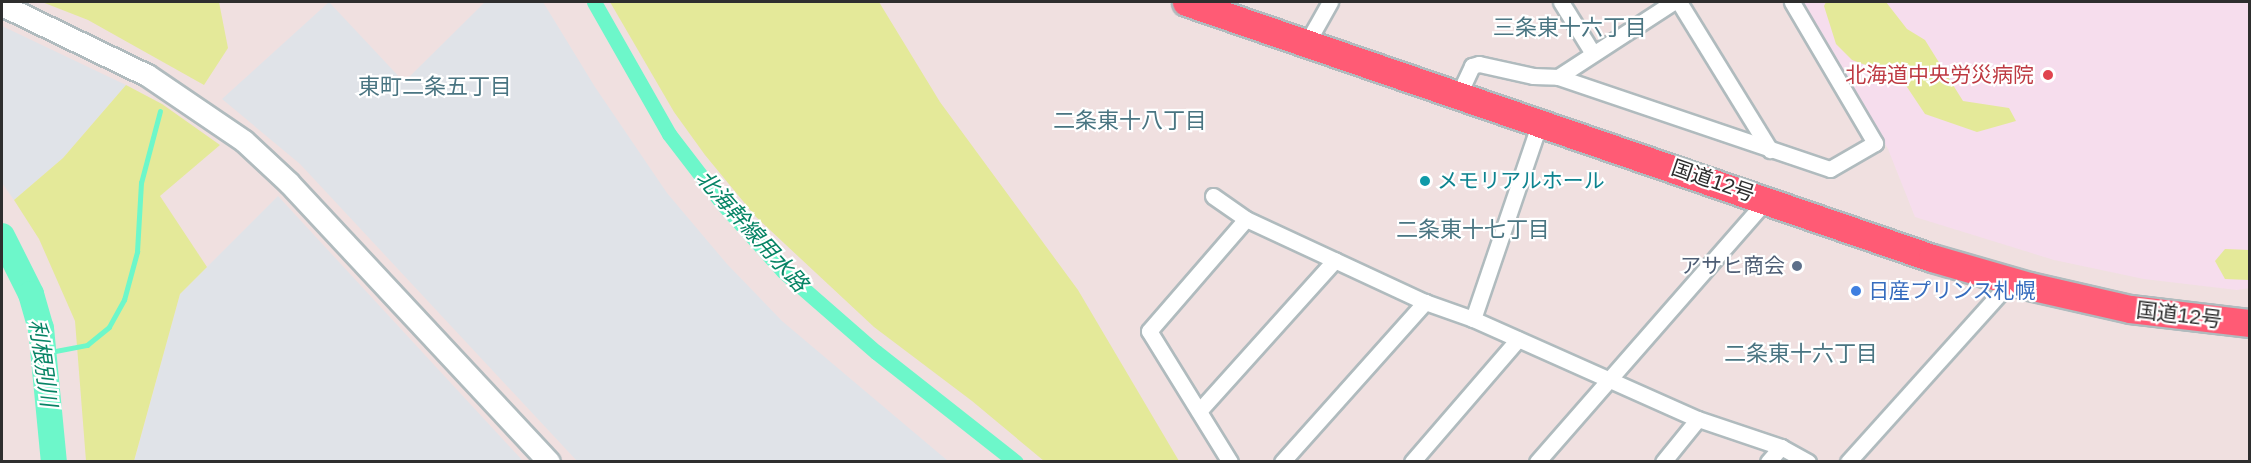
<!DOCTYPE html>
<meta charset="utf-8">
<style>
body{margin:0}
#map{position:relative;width:2251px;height:463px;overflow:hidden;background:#f0e0e0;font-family:Arial,"Noto Sans JP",sans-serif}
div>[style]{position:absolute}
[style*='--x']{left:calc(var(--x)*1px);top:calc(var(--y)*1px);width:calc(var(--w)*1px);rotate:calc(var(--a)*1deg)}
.industrial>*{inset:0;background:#e0e3e8}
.medical>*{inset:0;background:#f6dded}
.green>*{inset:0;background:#e4e999}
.stream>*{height:4.5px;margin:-2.25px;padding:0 2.25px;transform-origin:2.25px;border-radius:2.25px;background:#6df7ca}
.canal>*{height:15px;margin:-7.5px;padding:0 7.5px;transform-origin:7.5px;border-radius:7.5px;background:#6df7ca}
.river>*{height:26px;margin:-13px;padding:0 13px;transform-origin:13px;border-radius:13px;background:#6df7ca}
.roads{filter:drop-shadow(2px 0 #b0bbbe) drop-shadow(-2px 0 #b0bbbe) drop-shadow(0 2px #b0bbbe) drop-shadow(0 -2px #b0bbbe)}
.street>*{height:15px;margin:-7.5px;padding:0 7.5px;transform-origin:7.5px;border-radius:7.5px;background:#fff}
.secondary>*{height:21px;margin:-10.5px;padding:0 10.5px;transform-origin:10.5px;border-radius:10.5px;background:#fff}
.highway>*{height:27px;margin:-13.5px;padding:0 13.5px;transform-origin:13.5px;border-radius:13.5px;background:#ff5b75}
.dots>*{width:16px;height:16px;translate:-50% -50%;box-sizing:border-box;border:3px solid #fff;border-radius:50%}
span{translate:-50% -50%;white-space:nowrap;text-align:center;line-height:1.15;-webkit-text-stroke:4.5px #fff;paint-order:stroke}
.health-label{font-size:21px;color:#be3a42}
.right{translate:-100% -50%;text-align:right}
.culture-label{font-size:21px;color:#0d838f}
.left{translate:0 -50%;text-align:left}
.street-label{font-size:21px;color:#2e2e2e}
.service-label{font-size:21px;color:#4e5e75}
.shop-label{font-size:21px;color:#366cbe}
.neighbourhood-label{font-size:22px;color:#4a7582}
.water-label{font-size:22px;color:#078465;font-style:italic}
.frame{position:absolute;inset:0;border:3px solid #2e2e2e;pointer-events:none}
</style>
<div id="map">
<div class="industrial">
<i style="clip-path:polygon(329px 2px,404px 82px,485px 2px,543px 2px,595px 87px,667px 193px,727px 264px,782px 321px,948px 461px,577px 461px,300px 164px,222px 99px)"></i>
<i style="clip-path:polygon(2px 26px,126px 85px,63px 158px,14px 200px,2px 183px)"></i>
<i style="clip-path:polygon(278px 196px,523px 461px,134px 462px,180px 294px)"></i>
</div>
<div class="medical">
<i style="clip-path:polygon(1803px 2px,2249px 2px,2249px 288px,2237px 290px,2144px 279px,2054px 260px,1915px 217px,1888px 149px)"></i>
</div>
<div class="green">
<i style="clip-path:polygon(42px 2px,219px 2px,228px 48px,204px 85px,88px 20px)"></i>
<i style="clip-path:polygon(610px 2px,879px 2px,940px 102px,1078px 290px,1179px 461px,1044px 461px,972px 401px,874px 327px,756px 217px,705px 155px,674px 112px)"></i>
<i style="clip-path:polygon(1826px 2px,1886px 2px,1907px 29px,1925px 40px,1963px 101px,2009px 108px,2016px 121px,1977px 132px,1925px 114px,1901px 78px,1852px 60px,1836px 44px,1824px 6px)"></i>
<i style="clip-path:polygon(126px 85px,162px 104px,220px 145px,160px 196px,207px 267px,180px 294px,134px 461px,86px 461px,75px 321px,39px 239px,14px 200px,63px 158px)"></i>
<i style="clip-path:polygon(2225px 249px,2249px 250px,2249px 280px,2225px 279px,2215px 261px)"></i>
</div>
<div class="stream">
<i style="--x:45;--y:353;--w:43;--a:-10.8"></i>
<i style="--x:87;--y:345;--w:28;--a:-39"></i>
<i style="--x:109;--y:327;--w:31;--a:-61"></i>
<i style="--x:124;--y:300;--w:50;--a:-74.8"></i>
<i style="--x:137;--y:252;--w:69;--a:-86.7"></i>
<i style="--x:141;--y:183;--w:74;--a:-75.2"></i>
</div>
<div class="canal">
<i style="--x:594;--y:2;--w:152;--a:60.4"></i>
<i style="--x:669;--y:134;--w:87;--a:52.5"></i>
<i style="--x:722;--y:203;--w:91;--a:48.1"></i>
<i style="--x:783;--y:271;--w:123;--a:41.1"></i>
<i style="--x:876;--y:352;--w:178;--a:38.2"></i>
</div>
<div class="river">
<i style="--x:2;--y:236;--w:65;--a:63.4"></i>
<i style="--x:31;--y:294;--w:35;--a:74"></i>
<i style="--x:41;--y:328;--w:135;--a:84.5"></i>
</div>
<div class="roads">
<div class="street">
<i style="--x:1561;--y:2;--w:59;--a:58.2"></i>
<i style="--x:1679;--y:2;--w:174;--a:58.4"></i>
<i style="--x:1308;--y:41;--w:45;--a:-60.6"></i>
<i style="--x:1558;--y:77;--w:287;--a:18.7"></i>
<i style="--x:1830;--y:169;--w:52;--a:-30"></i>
<i style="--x:1875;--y:143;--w:164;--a:-120.5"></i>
<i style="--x:1459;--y:94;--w:31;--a:-65"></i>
<i style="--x:1472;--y:66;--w:7;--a:-16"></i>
<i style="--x:1479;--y:64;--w:55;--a:12.5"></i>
<i style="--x:1533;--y:76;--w:25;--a:2"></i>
<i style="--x:1558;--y:77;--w:137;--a:-33.1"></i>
<i style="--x:1213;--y:196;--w:40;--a:34.9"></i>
<i style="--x:1246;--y:219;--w:197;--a:24.9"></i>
<i style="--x:1425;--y:302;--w:51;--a:19.5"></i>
<i style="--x:1473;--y:319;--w:246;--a:24"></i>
<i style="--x:1698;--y:419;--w:88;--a:18.6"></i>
<i style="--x:1781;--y:447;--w:31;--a:29"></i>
<i style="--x:1473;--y:319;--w:208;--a:-71.2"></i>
<i style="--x:1199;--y:411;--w:203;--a:-48"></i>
<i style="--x:1230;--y:462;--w:154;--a:-121.7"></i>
<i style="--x:1149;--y:331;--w:148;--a:-49.1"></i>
<i style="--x:1282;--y:462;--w:215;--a:-48.2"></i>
<i style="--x:1412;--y:462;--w:162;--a:-49.2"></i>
<i style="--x:1537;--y:462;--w:348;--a:-48.8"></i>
<i style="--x:1663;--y:462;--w:55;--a:-50.9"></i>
<i style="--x:1768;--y:462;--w:20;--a:-49"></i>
<i style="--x:1848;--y:462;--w:244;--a:-48"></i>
</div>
<div class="secondary">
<i style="--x:2;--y:5;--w:161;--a:25.8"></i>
<i style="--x:147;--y:75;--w:117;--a:34.2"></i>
<i style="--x:244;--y:141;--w:62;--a:43"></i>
<i style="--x:289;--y:183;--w:381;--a:47"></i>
</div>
<div class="highway">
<i style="--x:1186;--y:2;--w:789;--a:18.94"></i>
<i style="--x:1932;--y:258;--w:101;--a:16.1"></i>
<i style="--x:2029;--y:286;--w:104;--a:12.8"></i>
<i style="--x:2130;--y:309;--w:121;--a:6.7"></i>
</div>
</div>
<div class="dots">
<i style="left:2048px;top:75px;background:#e0444e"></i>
<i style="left:1425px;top:181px;background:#0f9aa8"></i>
<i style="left:1797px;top:266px;background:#5c6f8a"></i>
<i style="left:1856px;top:291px;background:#3f7fe0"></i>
</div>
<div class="health-label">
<span class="right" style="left:2034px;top:75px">北海道中央労災病院</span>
</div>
<div class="culture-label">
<span class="left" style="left:1437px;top:181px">メモリアルホール</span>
</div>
<div class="street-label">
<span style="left:1713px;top:181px;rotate:19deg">国道12号</span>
<span style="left:2179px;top:315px;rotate:7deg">国道12号</span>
</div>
<div class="service-label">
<span class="right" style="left:1785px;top:266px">アサヒ商会</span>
</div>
<div class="shop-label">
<span class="left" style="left:1868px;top:291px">日産プリンス札幌</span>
</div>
<div class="neighbourhood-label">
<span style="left:1570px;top:28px">三条東十六丁目</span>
<span style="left:435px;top:87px">東町二条五丁目</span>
<span style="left:1130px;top:121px">二条東十八丁目</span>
<span style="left:1473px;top:230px">二条東十七丁目</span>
<span style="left:1801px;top:354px">二条東十六丁目</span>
</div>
<div class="water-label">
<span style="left:752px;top:231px;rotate:48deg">北海幹線用水路</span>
<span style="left:43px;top:363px;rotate:82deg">利根別川</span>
</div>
<div class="frame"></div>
</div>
